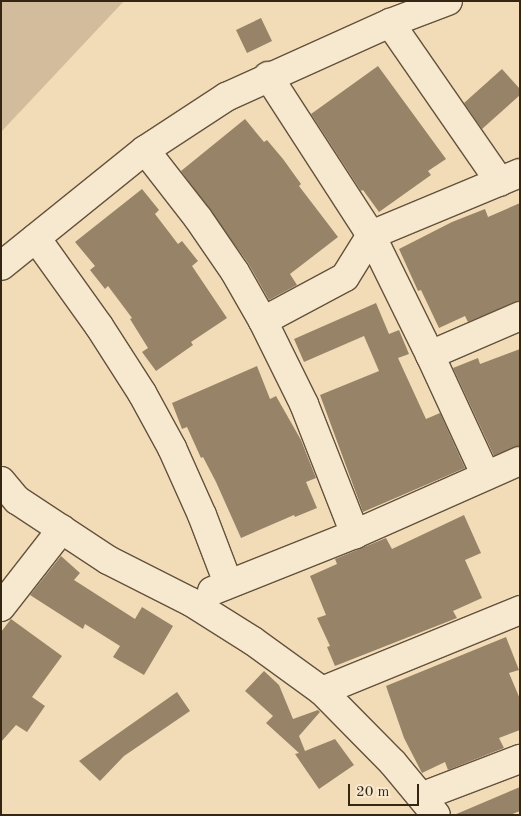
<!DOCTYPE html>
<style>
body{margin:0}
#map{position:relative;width:521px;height:816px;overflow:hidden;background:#f2dbb7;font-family:"Old Standard TT",serif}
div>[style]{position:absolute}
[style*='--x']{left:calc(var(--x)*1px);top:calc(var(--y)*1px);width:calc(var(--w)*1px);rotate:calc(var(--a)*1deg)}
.green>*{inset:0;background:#d2bc9b}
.building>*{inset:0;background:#978468}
.roads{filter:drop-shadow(1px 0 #64523c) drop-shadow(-1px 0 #64523c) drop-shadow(0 1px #64523c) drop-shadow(0 -1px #64523c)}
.minor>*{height:28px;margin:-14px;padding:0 14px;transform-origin:14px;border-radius:14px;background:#f7e8d0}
span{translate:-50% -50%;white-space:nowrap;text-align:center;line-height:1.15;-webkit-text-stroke:5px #f7e8d0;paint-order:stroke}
.frame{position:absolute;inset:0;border:2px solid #352513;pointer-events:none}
.scale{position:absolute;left:348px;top:784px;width:71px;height:22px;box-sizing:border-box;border:2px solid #352513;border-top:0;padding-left:6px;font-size:15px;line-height:18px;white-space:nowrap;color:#352513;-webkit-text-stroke:4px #f7e8d0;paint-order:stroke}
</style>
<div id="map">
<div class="green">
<i style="clip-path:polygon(1px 1px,124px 1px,1px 132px)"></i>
</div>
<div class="building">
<i style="clip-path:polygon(261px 18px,272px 41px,247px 53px,236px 30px)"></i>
<i style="clip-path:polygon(378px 66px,446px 159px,428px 171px,431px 175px,379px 212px,363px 190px,361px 191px,311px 114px)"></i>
<i style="clip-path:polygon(502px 69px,520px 89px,520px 95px,482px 129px,464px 103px)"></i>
<i style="clip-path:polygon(245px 119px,264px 142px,267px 140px,283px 159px,301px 184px,299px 186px,338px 237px,290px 274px,297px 285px,269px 300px,248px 263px,181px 171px)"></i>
<i style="clip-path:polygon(142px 189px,159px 210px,155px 214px,178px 244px,182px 241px,198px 261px,192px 266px,227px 318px,191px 342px,193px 345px,156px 371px,142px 352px,148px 348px,130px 319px,132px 318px,108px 286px,105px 289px,90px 270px,95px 266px,75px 242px)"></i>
<i style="clip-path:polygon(520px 203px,520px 301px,468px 322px,465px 316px,439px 328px,421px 290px,418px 291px,399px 249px,452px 222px,485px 209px,488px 217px)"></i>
<i style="clip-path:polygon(376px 303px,389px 334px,399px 330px,409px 354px,398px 358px,426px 419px,440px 413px,465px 468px,363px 512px,320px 395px,379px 371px,364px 336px,304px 362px,294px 339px)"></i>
<i style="clip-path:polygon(520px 349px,520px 446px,494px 456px,453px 368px,478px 358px,480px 364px)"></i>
<i style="clip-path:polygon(257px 366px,270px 399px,276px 396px,301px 440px,316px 478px,306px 482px,317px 508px,295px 517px,294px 515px,241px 538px,216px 482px,203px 457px,201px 458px,187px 427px,182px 429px,172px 403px)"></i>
<i style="clip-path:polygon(464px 515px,481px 553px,465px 560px,482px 598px,453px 611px,457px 618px,335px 666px,327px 647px,330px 646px,317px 618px,326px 615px,310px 576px,337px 564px,335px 559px,386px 538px,392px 549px)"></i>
<i style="clip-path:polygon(61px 556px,80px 573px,74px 580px,135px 619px,142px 607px,173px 626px,144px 675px,113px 657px,120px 646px,85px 624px,83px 629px,30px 595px)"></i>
<i style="clip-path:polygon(11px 619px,62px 656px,32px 697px,45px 706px,27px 732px,16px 725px,1px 742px,1px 632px)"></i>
<i style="clip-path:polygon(506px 637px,519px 670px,509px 673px,520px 699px,520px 730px,499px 738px,504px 748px,448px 770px,445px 762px,422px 773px,404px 738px,386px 686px)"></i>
<i style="clip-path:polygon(264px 671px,279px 685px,293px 719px,318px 710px,320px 712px,299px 736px,305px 751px,335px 739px,354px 765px,319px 789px,295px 754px,299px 753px,266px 723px,273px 716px,245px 691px)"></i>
<i style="clip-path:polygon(177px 692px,190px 711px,124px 756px,100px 781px,79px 761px)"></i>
<i style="clip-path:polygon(520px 787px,520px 811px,510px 815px,454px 815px)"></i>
</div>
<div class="roads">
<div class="minor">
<i style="--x:390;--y:23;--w:193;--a:55.3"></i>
<i style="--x:268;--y:76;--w:189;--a:57.1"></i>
<i style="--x:371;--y:235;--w:134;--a:63.8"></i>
<i style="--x:430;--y:355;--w:133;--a:65.2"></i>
<i style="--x:145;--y:150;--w:86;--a:52.1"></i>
<i style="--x:198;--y:218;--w:65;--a:55.6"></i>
<i style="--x:235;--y:272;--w:56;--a:60.3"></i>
<i style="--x:263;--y:321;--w:93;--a:63.7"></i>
<i style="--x:304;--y:404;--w:140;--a:68.6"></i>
<i style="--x:36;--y:238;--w:108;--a:54.4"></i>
<i style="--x:99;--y:326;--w:80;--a:57.3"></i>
<i style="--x:142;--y:393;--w:63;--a:61.4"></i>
<i style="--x:172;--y:448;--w:73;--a:65.9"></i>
<i style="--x:202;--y:515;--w:73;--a:69.1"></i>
<i style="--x:1;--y:266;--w:185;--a:-38.9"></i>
<i style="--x:145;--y:150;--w:97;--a:-33.2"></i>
<i style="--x:226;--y:97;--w:180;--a:-24.3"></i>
<i style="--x:390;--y:23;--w:62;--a:-20.8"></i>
<i style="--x:263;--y:321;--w:93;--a:-28.2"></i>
<i style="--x:345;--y:277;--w:49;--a:-58.2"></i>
<i style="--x:371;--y:235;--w:161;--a:-22.6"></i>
<i style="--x:430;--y:355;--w:98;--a:-23.4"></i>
<i style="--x:1;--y:481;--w:25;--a:50"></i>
<i style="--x:17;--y:500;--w:109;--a:33.4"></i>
<i style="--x:108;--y:560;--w:93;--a:26.8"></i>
<i style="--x:191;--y:602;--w:73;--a:32.2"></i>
<i style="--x:253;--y:641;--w:85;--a:35.9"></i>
<i style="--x:322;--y:691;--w:101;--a:45.4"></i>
<i style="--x:393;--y:763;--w:67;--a:50.4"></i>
<i style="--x:212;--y:591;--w:154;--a:-21.7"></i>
<i style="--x:355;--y:534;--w:180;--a:-23.9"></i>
<i style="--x:1;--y:607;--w:99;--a:-52"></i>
<i style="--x:322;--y:691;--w:214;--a:-22.2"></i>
<i style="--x:423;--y:796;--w:104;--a:-20.9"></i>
</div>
</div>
<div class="frame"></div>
<div class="scale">20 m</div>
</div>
